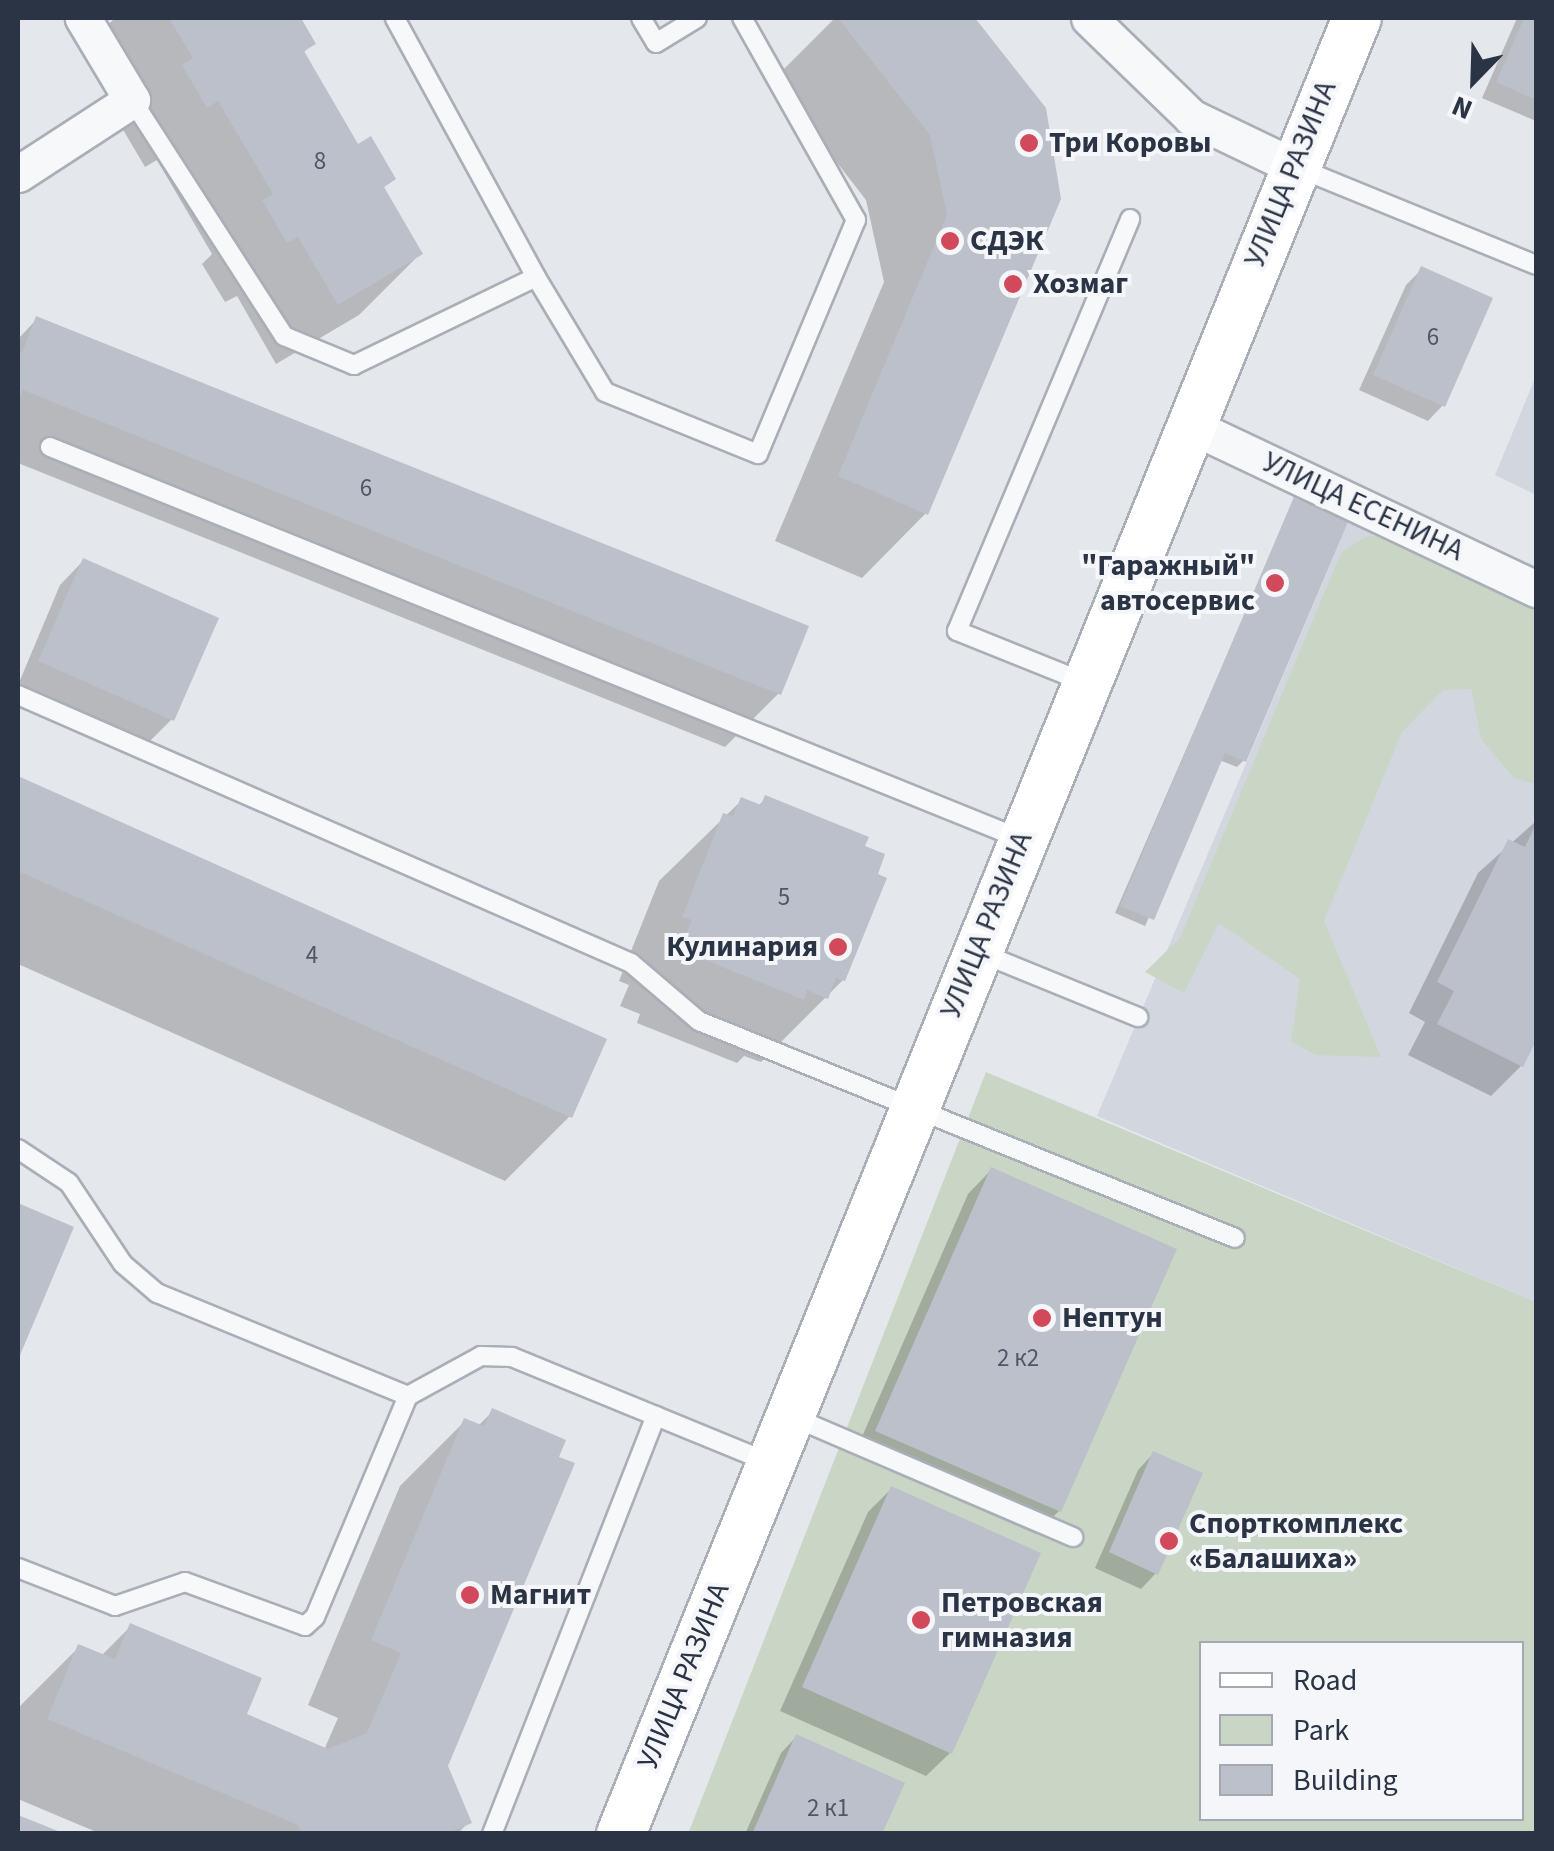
<!DOCTYPE html>
<meta charset="utf-8">
<style>
body{margin:0}
#map{position:relative;width:1554px;height:1851px;overflow:hidden;background:#e4e7ec;font-family:"Source Sans 3",sans-serif}
div>[style]{position:absolute}
[style*='--x']{left:calc(var(--x)*1px);top:calc(var(--y)*1px);width:calc(var(--w)*1px);rotate:calc(var(--a)*1deg)}
.built>*{inset:0;background:#d2d6de}
.green>*{inset:0;background:#c9d6c5}
.shadow>*{inset:0;background:#0003}
.building>*{inset:0;background:#bbc0ca}
.roads{filter:drop-shadow(2px 0 #a9aeb7) drop-shadow(-2px 0 #a9aeb7) drop-shadow(0 2px #a9aeb7) drop-shadow(0 -2px #a9aeb7)}
.service>*{height:18px;margin:-9px;padding:0 9px;transform-origin:9px;border-radius:9px;background:#f7f8fa}
.minor>*{height:35px;margin:-17.5px;padding:0 17.5px;transform-origin:17.5px;border-radius:17.5px;background:#f7f8fa}
.secondary>*{height:48px;margin:-24px;padding:0 24px;transform-origin:24px;border-radius:24px;background:#fff}
.dots>*{width:28px;height:28px;translate:-50% -50%;box-sizing:border-box;border:5px solid #f4f6f9;border-radius:50%}
span{translate:-50% -50%;white-space:nowrap;text-align:center;line-height:1.15;-webkit-text-stroke:8px #f4f6f9;paint-order:stroke}
.number-label{font-size:25px;color:#4f5766}
.number-label span{-webkit-text-stroke-width:0}
.poi-label{font-size:30px;color:#2b3445;font-weight:700}
.left{translate:0 -50%;text-align:left}
.right{translate:-100% -50%;text-align:right}
.street-label{font-size:30px;color:#2b3445}
.frame{position:absolute;inset:0;border:20px solid #2b3445;pointer-events:none}
.legend{position:absolute;left:1199px;top:1641px;width:325px;height:180px;box-sizing:border-box;background:#f4f6f9;border:2px solid #a4a8b1;margin:0;padding:12px 18px;list-style:none;font-size:30px;color:#2b3445}
.legend li{display:flex;align-items:center;gap:20px;height:50px}
.legend b{width:50px;border:2px solid #a4a8b1}
.north{position:absolute;left:1424px;top:30px;width:100px;height:100px;-webkit-text-stroke:8px #f4f6f9;paint-order:stroke;rotate:203deg;font-size:28px;font-weight:700;line-height:40px;text-align:center;color:#2b3445}
.north::after{content:'';display:block;margin:auto;width:35px;height:45px;background:#2b3445;clip-path:polygon(50% 0,100% 100%,50% 72%,0 100%)}
</style>
<div id="map">
<div class="built">
<i style="clip-path:polygon(1536px 376px,1536px 495px,1495px 475px)"></i>
<i style="clip-path:polygon(1354px 508px,1536px 599px,1536px 1302px,1097px 1116px)"></i>
</div>
<div class="green">
<i style="clip-path:polygon(1397px 534px,1536px 594px,1536px 784px,1514px 778px,1481px 739px,1471px 689px,1443px 690px,1402px 732px,1324px 921px,1381px 1057px,1315px 1055px,1291px 1041px,1300px 979px,1219px 923px,1184px 993px,1145px 972px,1180px 938px,1341px 553px,1365px 537px)"></i>
<i style="clip-path:polygon(evenodd,986px 1072px,1536px 1302px,1536px 1833px,688px 1834px,986px 1072px,1202px 1644px,1522px 1644px,1522px 1818px,1202px 1818px,1202px 1644px)"></i>
</div>
<div class="shadow">
<i style="clip-path:polygon(115px 18px,298px 18px,313px 43px,302px 54px,358px 147px,393px 179px,382px 189px,420px 254px,359px 315px,276px 364px,237px 296px,225px 302px,202px 264px,212px 254px,157px 160px,145px 167px,122px 128px,132px 118px,88px 44px)"></i>
<i style="clip-path:polygon(835px 18px,972px 18px,1044px 110px,926px 513px,862px 578px,775px 541px,884px 282px,866px 200px,773px 80px)"></i>
<i style="clip-path:polygon(1517px 18px,1536px 18px,1536px 121px,1482px 98px)"></i>
<i style="clip-path:polygon(1422px 269px,1443px 405px,1428px 421px,1359px 390px,1406px 285px)"></i>
<i style="clip-path:polygon(37px 319px,779px 693px,725px 747px,18px 463px,18px 339px)"></i>
<i style="clip-path:polygon(1300px 487px,1244px 760px,1237px 767px,1219px 760px,1145px 926px,1115px 913px)"></i>
<i style="clip-path:polygon(83px 561px,172px 719px,148px 743px,18px 685px,60px 585px)"></i>
<i style="clip-path:polygon(18px 779px,604px 1040px,570px 1116px,505px 1181px,18px 964px)"></i>
<i style="clip-path:polygon(766px 798px,843px 980px,761px 1062px,744px 1056px,737px 1063px,637px 1023px,640px 1014px,620px 1006px,629px 985px,619px 981px,659px 881px,742px 800px,758px 806px)"></i>
<i style="clip-path:polygon(1536px 821px,1536px 1035px,1521px 1066px,1491px 1096px,1408px 1055px,1425px 1022px,1409px 1013px,1478px 873px)"></i>
<i style="clip-path:polygon(991px 1170px,1059px 1511px,1036px 1534px,854px 1455px,968px 1194px)"></i>
<i style="clip-path:polygon(18px 1205px,71px 1228px,18px 1354px)"></i>
<i style="clip-path:polygon(493px 1411px,445px 1766px,469px 1822px,457px 1834px,101px 1834px,18px 1799px,18px 1708px,79px 1647px,101px 1656px,131px 1626px,244px 1716px,324px 1750px,338px 1718px,308px 1705px,400px 1486px,465px 1421px,478px 1426px)"></i>
<i style="clip-path:polygon(1153px 1454px,1156px 1573px,1141px 1589px,1095px 1568px,1138px 1470px)"></i>
<i style="clip-path:polygon(891px 1489px,950px 1753px,926px 1776px,780px 1711px,868px 1512px)"></i>
<i style="clip-path:polygon(796px 1737px,879px 1834px,745px 1834px,781px 1753px)"></i>
</div>
<div class="building">
<i style="clip-path:polygon(169px 18px,301px 18px,316px 44px,304px 51px,358px 144px,371px 136px,396px 179px,384px 187px,423px 254px,338px 305px,298px 237px,287px 243px,262px 200px,273px 194px,218px 101px,207px 108px,182px 65px,193px 58px)"></i>
<i style="clip-path:polygon(838px 18px,975px 18px,1046px 108px,1061px 199px,928px 515px,838px 476px,947px 215px,930px 135px)"></i>
<i style="clip-path:polygon(1524px 18px,1536px 18px,1536px 100px,1496px 82px)"></i>
<i style="clip-path:polygon(1421px 266px,1493px 298px,1445px 407px,1373px 375px)"></i>
<i style="clip-path:polygon(36px 316px,809px 626px,781px 695px,23px 390px,18px 403px,18px 351px,22px 353px)"></i>
<i style="clip-path:polygon(1299px 485px,1354px 508px,1246px 762px,1225px 753px,1154px 920px,1120px 906px)"></i>
<i style="clip-path:polygon(83px 558px,219px 618px,174px 721px,38px 661px)"></i>
<i style="clip-path:polygon(18px 776px,607px 1039px,572px 1118px,18px 871px)"></i>
<i style="clip-path:polygon(765px 795px,869px 837px,865px 846px,885px 854px,878px 874px,887px 878px,845px 981px,836px 978px,828px 999px,807px 990px,804px 1000px,700px 958px,704px 949px,683px 941px,692px 920px,682px 917px,723px 813px,733px 816px,741px 797px,761px 805px)"></i>
<i style="clip-path:polygon(1536px 824px,1536px 1041px,1523px 1067px,1437px 1024px,1454px 991px,1437px 982px,1508px 839px,1525px 847px)"></i>
<i style="clip-path:polygon(991px 1167px,1177px 1249px,1061px 1512px,875px 1431px)"></i>
<i style="clip-path:polygon(18px 1203px,74px 1227px,18px 1360px)"></i>
<i style="clip-path:polygon(492px 1408px,566px 1440px,559px 1457px,575px 1463px,448px 1766px,472px 1823px,446px 1834px,302px 1834px,298px 1825px,47px 1719px,78px 1644px,115px 1659px,130px 1623px,262px 1678px,247px 1714px,328px 1749px,367px 1733px,401px 1653px,371px 1640px,464px 1418px,484px 1426px)"></i>
<i style="clip-path:polygon(1153px 1451px,1203px 1473px,1158px 1575px,1109px 1552px)"></i>
<i style="clip-path:polygon(891px 1486px,1041px 1553px,952px 1754px,802px 1687px)"></i>
<i style="clip-path:polygon(796px 1734px,905px 1783px,882px 1834px,752px 1834px)"></i>
<i style="clip-path:polygon(18px 1815px,63px 1833px,63px 1834px,18px 1834px)"></i>
</div>
<div class="roads">
<div class="service">
<i style="--x:641;--y:18;--w:29;--a:59"></i>
<i style="--x:656;--y:43;--w:48;--a:-31.4"></i>
<i style="--x:132;--y:100;--w:281;--a:57.2"></i>
<i style="--x:284;--y:336;--w:76;--a:22.5"></i>
<i style="--x:354;--y:365;--w:202;--a:-25.8"></i>
<i style="--x:536;--y:277;--w:295;--a:-118.6"></i>
<i style="--x:1296;--y:167;--w:259;--a:22.2"></i>
<i style="--x:536;--y:277;--w:134;--a:59"></i>
<i style="--x:605;--y:392;--w:165;--a:22.1"></i>
<i style="--x:758;--y:454;--w:254;--a:-67.3"></i>
<i style="--x:856;--y:220;--w:232;--a:-119.4"></i>
<i style="--x:50;--y:447;--w:1047;--a:21.98"></i>
<i style="--x:1084;--y:682;--w:137;--a:-158.1"></i>
<i style="--x:957;--y:631;--w:447;--a:-67.2"></i>
<i style="--x:18;--y:695;--w:669;--a:23.61"></i>
<i style="--x:631;--y:963;--w:89;--a:40.5"></i>
<i style="--x:699;--y:1021;--w:578;--a:22.04"></i>
<i style="--x:981;--y:953;--w:170;--a:22.2"></i>
<i style="--x:18;--y:1149;--w:61;--a:33.7"></i>
<i style="--x:69;--y:1183;--w:97;--a:56.3"></i>
<i style="--x:123;--y:1264;--w:45;--a:40.5"></i>
<i style="--x:157;--y:1293;--w:271;--a:22.3"></i>
<i style="--x:408;--y:1396;--w:83;--a:-28.7"></i>
<i style="--x:481;--y:1356;--w:31;--a:2"></i>
<i style="--x:512;--y:1357;--w:279;--a:22.3"></i>
<i style="--x:793;--y:1417;--w:305;--a:23.2"></i>
<i style="--x:18;--y:1568;--w:104;--a:21.4"></i>
<i style="--x:115;--y:1606;--w:74;--a:-18.9"></i>
<i style="--x:185;--y:1582;--w:128;--a:20.1"></i>
<i style="--x:305;--y:1626;--w:13;--a:-42"></i>
<i style="--x:315;--y:1617;--w:240;--a:-67.2"></i>
<i style="--x:492;--y:1834;--w:449;--a:-68.6"></i>
</div>
<div class="minor">
<i style="--x:1089;--y:18;--w:142;--a:44.1"></i>
<i style="--x:1191;--y:117;--w:113;--a:25.7"></i>
<i style="--x:18;--y:174;--w:136;--a:-33"></i>
<i style="--x:132;--y:100;--w:96;--a:-120.9"></i>
<i style="--x:1189;--y:425;--w:384;--a:25.3"></i>
</div>
<div class="secondary">
<i style="--x:621;--y:1834;--w:1959;--a:-67.94"></i>
</div>
</div>
<div class="dots">
<i style="left:1029px;top:143px;background:#d1495b"></i>
<i style="left:950px;top:241px;background:#d1495b"></i>
<i style="left:1013px;top:284px;background:#d1495b"></i>
<i style="left:1275px;top:583px;background:#d1495b"></i>
<i style="left:838px;top:947px;background:#d1495b"></i>
<i style="left:1042px;top:1318px;background:#d1495b"></i>
<i style="left:1169px;top:1541px;background:#d1495b"></i>
<i style="left:470px;top:1595px;background:#d1495b"></i>
<i style="left:921px;top:1620px;background:#d1495b"></i>
</div>
<div class="number-label">
<span style="left:320px;top:161px">8</span>
<span style="left:1433px;top:337px">6</span>
<span style="left:366px;top:488px">6</span>
<span style="left:784px;top:897px">5</span>
<span style="left:312px;top:955px">4</span>
<span style="left:1018px;top:1358px">2 к2</span>
<span style="left:828px;top:1808px">2 к1</span>
</div>
<div class="poi-label">
<span class="left" style="left:1049px;top:143px">Три Коровы</span>
<span class="left" style="left:970px;top:241px">СДЭК</span>
<span class="left" style="left:1033px;top:284px">Хозмаг</span>
<span class="right" style="left:1255px;top:583px">"Гаражный"<br>автосервис</span>
<span class="right" style="left:818px;top:947px">Кулинария</span>
<span class="left" style="left:1062px;top:1318px">Нептун</span>
<span class="left" style="left:1189px;top:1541px">Спорткомплекс<br>«Балашиха»</span>
<span class="left" style="left:490px;top:1595px">Магнит</span>
<span class="left" style="left:941px;top:1620px">Петровская<br>гимназия</span>
</div>
<div class="street-label">
<span style="left:1291px;top:174px;rotate:-68deg">УЛИЦА РАЗИНА</span>
<span style="left:1363px;top:507px;rotate:25deg">УЛИЦА ЕСЕНИНА</span>
<span style="left:987px;top:925px;rotate:-68deg">УЛИЦА РАЗИНА</span>
<span style="left:684px;top:1676px;rotate:-68deg">УЛИЦА РАЗИНА</span>
</div>
<div class="frame"></div>
<ul class="legend">
<li><b style="height:12px;background:#fff"></b>Road</li>
<li><b style="height:28px;background:#c9d6c5"></b>Park</li>
<li><b style="height:28px;background:#bbc0ca"></b>Building</li>
</ul>
<div class="north">N</div>
</div>
